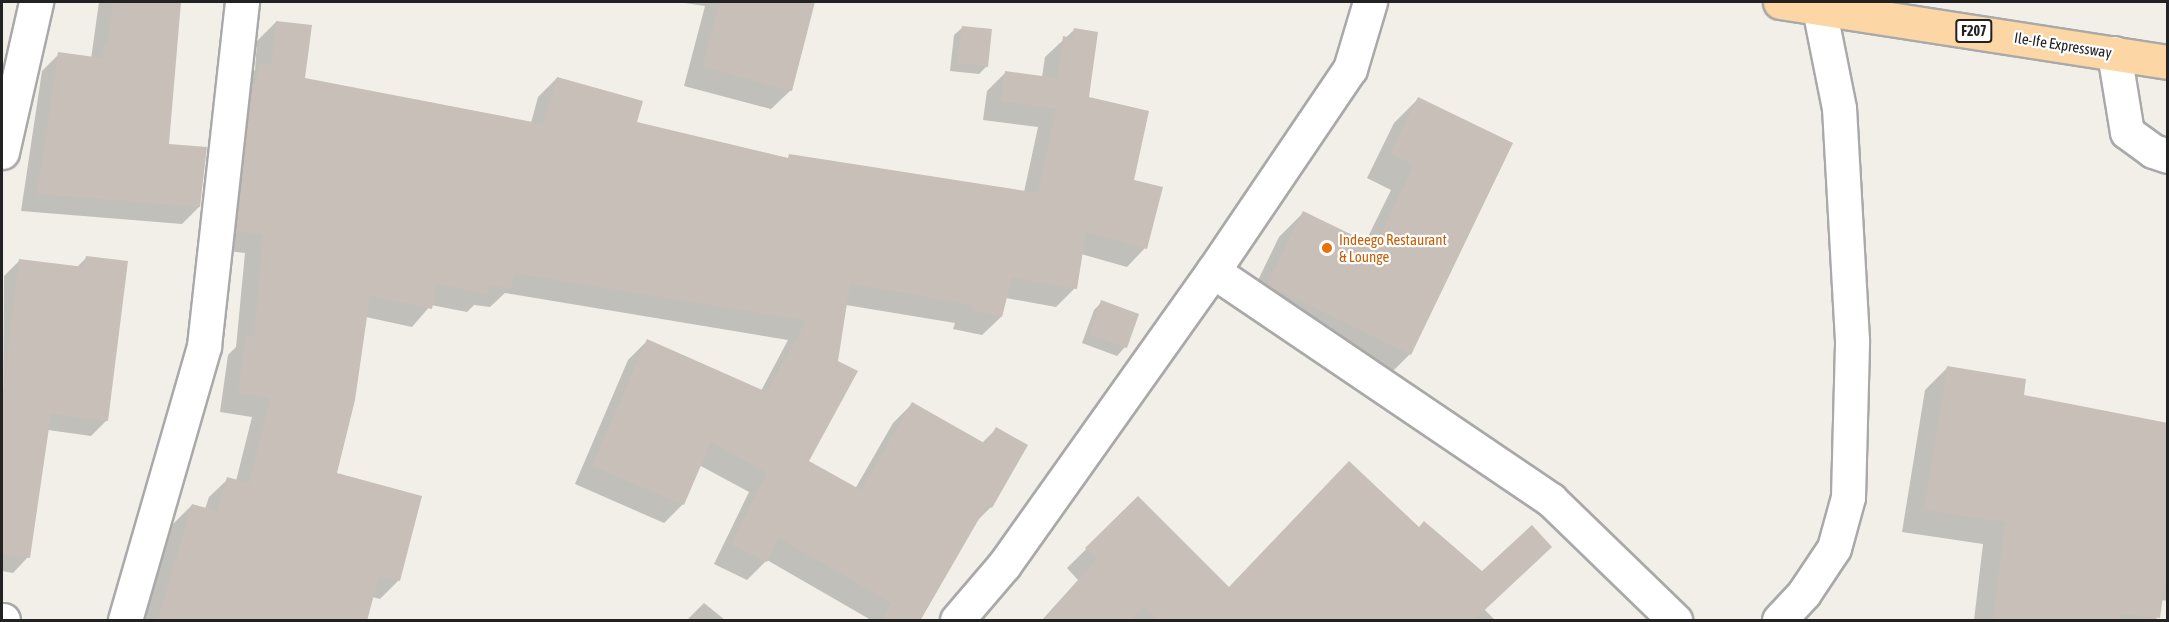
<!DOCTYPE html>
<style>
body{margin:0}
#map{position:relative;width:2169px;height:622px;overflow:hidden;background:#f2efe9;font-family:"Asap Condensed",sans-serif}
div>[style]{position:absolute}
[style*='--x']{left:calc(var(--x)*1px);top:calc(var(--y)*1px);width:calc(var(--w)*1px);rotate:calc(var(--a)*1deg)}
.shadow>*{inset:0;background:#0003}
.building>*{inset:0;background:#c7bfb8}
.roads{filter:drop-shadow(2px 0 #a9a9a9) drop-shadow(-2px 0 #a9a9a9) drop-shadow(0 2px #a9a9a9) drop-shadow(0 -2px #a9a9a9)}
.minor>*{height:33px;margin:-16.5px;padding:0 16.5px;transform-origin:16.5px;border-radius:16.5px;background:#fff}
.major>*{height:33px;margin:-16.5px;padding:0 16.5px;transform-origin:16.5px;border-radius:16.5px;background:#fcd6a4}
.dots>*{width:16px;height:16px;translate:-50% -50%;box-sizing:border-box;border:3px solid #fff;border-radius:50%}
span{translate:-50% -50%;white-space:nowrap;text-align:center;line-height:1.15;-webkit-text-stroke:4.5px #fff;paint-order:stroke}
.shield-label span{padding:2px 4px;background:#fff;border:2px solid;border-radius:4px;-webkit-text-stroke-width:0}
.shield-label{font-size:14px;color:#222;font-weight:700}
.street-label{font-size:15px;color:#222}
.food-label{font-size:15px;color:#c56008}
.left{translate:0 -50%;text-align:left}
.frame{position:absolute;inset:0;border:3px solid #222;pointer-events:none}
</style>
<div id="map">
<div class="shadow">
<i style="clip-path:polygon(99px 2px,179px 2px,167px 145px,199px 207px,182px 224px,21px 211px,42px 71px,59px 54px,91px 59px)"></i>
<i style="clip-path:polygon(678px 2px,814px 2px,791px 90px,771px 109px,684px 86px,705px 6px)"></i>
<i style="clip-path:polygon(276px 22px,303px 80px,531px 123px,538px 97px,557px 78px,635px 123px,773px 156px,1024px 192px,1038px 127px,983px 120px,987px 91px,1006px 72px,1042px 77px,1045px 57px,1074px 30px,1087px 98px,1132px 181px,1145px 248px,1127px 267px,1081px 254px,1075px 288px,1056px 307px,1006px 298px,1001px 317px,982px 335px,953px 329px,955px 323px,846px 305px,807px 461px,855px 489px,893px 423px,912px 404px,981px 444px,996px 429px,991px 507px,974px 524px,918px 620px,871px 620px,767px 560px,747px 580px,714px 564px,749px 492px,699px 465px,683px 504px,664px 523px,575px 484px,628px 360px,647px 341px,761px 391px,788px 340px,505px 293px,490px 307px,474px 305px,467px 312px,431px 305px,412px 327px,366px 317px,335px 474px,399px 580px,380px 599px,372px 597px,366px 620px,144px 620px,173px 524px,192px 505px,205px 509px,209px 497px,228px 479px,236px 481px,252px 417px,220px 412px,228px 355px,236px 347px,245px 253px,218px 250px,241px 83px,255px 70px,257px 41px)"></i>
<i style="clip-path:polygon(963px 27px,987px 66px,979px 74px,950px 71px,954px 35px)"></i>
<i style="clip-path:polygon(1418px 99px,1410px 354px,1386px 378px,1244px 309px,1279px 237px,1303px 213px,1365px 243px,1391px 190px,1367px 178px,1394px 123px)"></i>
<i style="clip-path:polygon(86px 258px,107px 420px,91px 436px,48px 430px,28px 557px,13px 573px,2px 571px,4px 276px,20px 260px,77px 267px)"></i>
<i style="clip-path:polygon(1102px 302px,1137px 315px,1125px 347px,1117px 356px,1082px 343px,1094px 310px)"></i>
<i style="clip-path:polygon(1947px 368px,2022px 397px,2168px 425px,2168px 601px,2161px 600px,2156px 620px,1974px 620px,1983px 544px,1902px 532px,1925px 390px)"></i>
<i style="clip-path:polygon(1138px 498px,1229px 589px,1484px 609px,1495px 620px,1042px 620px,1078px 580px,1067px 568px)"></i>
<i style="clip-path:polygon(704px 603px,725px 620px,687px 620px)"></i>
</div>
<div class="building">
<i style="clip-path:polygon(113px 2px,181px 2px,169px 144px,207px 147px,200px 207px,37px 194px,58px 52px,102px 58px,103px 46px,107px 46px)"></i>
<i style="clip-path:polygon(720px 2px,815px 2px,792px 91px,702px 67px)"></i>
<i style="clip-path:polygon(276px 21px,312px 25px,305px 78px,543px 124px,557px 77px,643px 101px,637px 122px,788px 158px,789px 154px,1038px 193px,1056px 109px,1001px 101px,1005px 71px,1057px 78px,1063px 36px,1072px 38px,1074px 28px,1098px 32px,1089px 97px,1149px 111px,1134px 180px,1163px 187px,1147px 249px,1086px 232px,1077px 289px,1012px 278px,1002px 317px,971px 310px,972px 305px,850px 284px,838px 361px,858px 371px,809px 461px,861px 490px,912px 402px,986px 444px,996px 427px,1028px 445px,992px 508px,987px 505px,920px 621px,881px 621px,891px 603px,779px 538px,767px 562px,731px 545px,767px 473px,711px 442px,684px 505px,592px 466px,647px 339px,767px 392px,806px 321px,515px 273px,511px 289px,489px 286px,487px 294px,437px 284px,432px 309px,370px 296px,355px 400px,337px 473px,422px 496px,400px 581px,379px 576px,367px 621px,157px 621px,192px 504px,217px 511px,227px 477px,249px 483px,270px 398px,238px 393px,246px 335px,254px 336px,263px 235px,236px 231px,249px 107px,260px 62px,271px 65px)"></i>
<i style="clip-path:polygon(962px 26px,992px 29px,988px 67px,957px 63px)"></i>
<i style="clip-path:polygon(1418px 97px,1513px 143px,1411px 355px,1267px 285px,1303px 211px,1375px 246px,1414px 165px,1390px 154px)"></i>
<i style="clip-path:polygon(86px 256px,128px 261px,108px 421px,51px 414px,30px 558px,2px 554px,2px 401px,19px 259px,84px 267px)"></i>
<i style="clip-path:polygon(1101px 300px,1139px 314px,1127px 348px,1089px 335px)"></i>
<i style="clip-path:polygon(1947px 366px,2026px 379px,2024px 395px,2168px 423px,2168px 560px,2160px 618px,2120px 614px,2119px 621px,1993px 621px,2005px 522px,1924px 510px)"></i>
<i style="clip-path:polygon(1349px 461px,1419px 527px,1424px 521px,1482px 571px,1532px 525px,1552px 547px,1473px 621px,1158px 621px,1144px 606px,1131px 621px,1043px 621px,1097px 559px,1085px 548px,1138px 496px,1229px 587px)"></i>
</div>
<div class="roads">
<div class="minor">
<i style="--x:2114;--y:53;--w:80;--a:80.7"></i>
<i style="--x:2127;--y:132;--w:32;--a:36"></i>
<i style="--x:2153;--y:151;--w:16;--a:18"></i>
<i style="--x:2;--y:152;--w:154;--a:-77.2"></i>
<i style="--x:1213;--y:271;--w:408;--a:34.1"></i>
<i style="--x:1551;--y:500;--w:173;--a:44.1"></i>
<i style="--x:2;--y:620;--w:1;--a:0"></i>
<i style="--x:125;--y:620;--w:285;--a:-73.9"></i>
<i style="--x:204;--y:346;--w:346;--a:-83.7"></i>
<i style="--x:957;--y:620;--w:72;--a:-49.5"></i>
<i style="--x:1004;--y:565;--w:361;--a:-54.6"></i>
<i style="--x:1213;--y:271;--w:244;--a:-55.9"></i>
<i style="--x:1350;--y:69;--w:70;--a:-73.4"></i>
<i style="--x:1779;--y:620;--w:37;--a:-47"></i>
<i style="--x:1804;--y:593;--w:54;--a:-56.3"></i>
<i style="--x:1834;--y:548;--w:53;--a:-74.6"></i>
<i style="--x:1848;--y:497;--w:157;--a:-88.5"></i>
<i style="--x:1852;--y:340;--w:232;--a:-93.2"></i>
<i style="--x:1839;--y:108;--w:102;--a:-101.3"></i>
</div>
<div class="major">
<i style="--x:1780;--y:2;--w:393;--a:8.8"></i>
</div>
</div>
<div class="dots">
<i style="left:1327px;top:248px;background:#e8710a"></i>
</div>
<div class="shield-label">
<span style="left:1974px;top:31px">F207</span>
</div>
<div class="street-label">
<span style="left:2063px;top:45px;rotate:9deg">Ile-Ife Expressway</span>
</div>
<div class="food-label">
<span class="left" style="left:1339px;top:248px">Indeego Restaurant<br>&amp; Lounge</span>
</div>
<div class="frame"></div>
</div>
